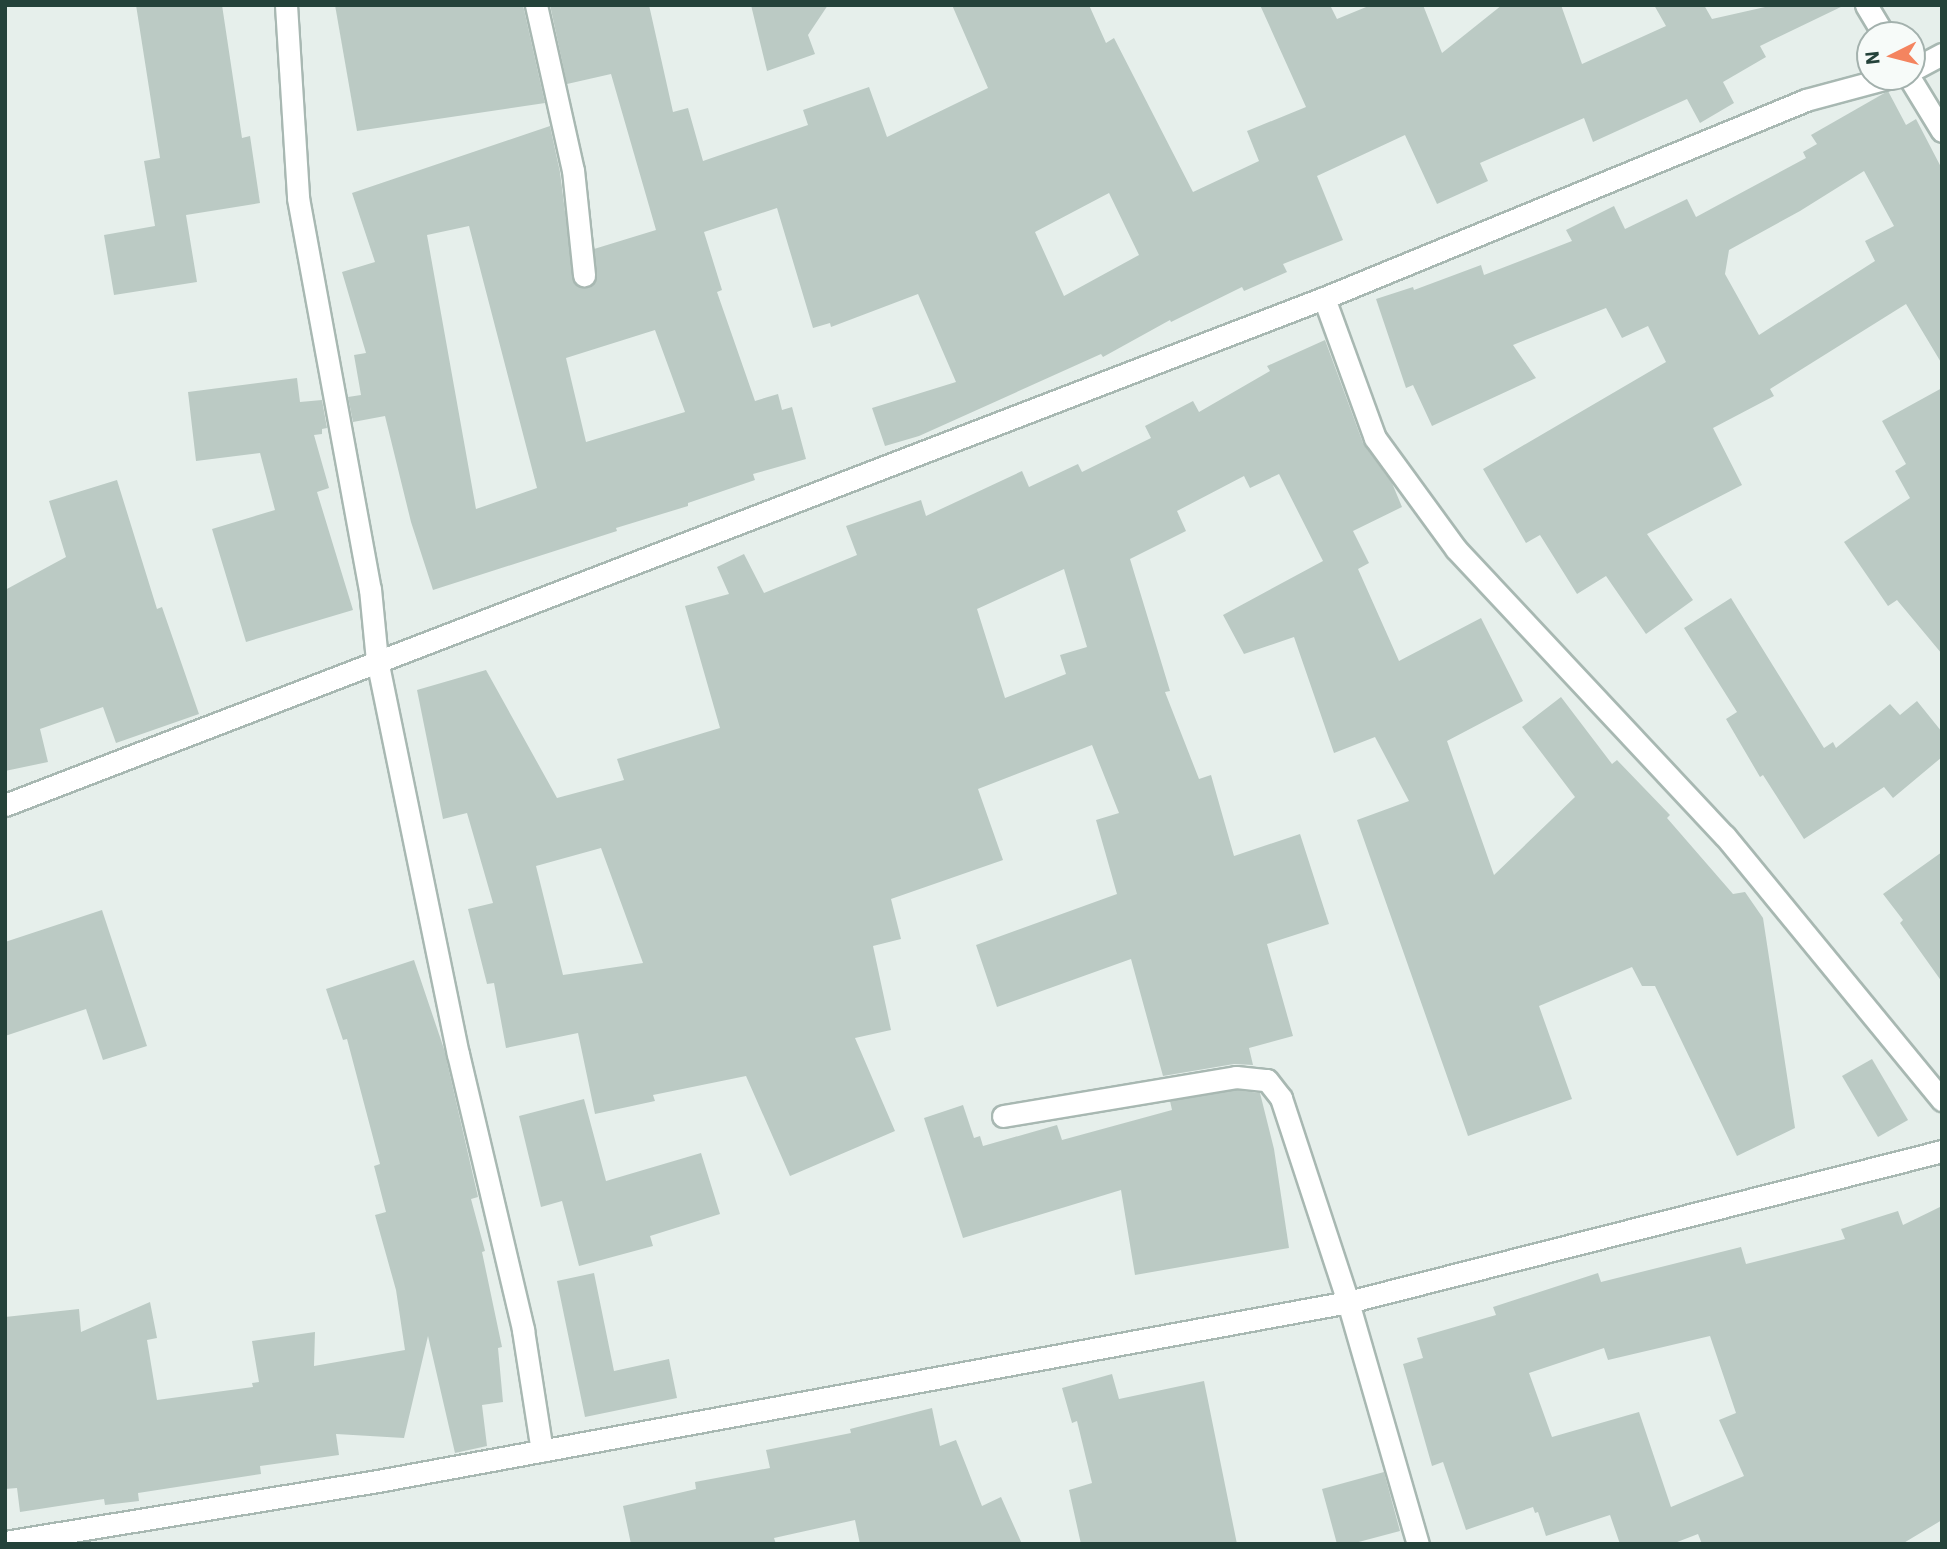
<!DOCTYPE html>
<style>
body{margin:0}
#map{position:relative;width:1947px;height:1549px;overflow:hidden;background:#e6efeb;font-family:"IBM Plex Sans",sans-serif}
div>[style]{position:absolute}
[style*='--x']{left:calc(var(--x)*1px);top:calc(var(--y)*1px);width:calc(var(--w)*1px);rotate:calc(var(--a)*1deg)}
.building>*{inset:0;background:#bbcac4}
.roads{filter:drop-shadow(2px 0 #a8b8b2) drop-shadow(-2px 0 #a8b8b2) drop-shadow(0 2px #a8b8b2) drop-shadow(0 -2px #a8b8b2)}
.minor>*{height:21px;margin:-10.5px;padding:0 10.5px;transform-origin:10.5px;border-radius:10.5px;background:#fff}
span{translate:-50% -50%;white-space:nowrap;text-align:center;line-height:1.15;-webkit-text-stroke:6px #f7fbf9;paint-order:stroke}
.frame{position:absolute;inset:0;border:7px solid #24423a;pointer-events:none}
.north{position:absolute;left:1856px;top:21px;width:70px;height:70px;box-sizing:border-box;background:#f7fbf9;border:2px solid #a3b1ad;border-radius:50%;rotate:264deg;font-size:19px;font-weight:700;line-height:28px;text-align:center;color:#24423a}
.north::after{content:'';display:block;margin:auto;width:24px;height:32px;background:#f4845f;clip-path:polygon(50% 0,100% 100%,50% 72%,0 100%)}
</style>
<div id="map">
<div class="building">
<i style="clip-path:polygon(136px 5px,222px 5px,242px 138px,250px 136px,260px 203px,186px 215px,197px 282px,114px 295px,104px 235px,155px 226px,144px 161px,160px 158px)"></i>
<i style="clip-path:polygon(335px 5px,523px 5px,545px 103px,357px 131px)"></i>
<i style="clip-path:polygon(evenodd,550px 5px,649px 5px,673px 112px,688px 108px,703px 161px,808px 125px,803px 110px,869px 87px,887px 137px,988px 88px,952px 5px,1089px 5px,1106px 43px,1114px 38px,1193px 192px,1259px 161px,1247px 131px,1306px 107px,1260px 5px,1330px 5px,1337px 19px,1371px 5px,1423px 5px,1442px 53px,1502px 5px,1561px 5px,1582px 64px,1666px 26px,1654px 5px,1704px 5px,1712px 19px,1774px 5px,1845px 5px,1760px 46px,1766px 57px,1723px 82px,1734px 103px,1700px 123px,1687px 99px,1593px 142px,1584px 118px,1480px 163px,1488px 181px,1437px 204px,1405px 135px,1317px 176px,1343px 240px,1283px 264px,1287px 272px,1244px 291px,1242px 287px,1171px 322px,1170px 320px,1103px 357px,1101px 354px,919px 436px,885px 446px,872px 408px,956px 382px,918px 294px,831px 327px,830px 323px,813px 328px,777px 208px,704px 232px,722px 290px,717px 292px,755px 401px,778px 394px,782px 410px,792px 407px,806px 459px,753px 474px,755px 480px,688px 503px,688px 506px,616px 528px,617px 531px,433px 590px,411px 522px,385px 416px,353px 422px,348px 397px,361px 395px,354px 355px,366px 353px,342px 272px,375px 262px,352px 193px,550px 126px,560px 172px,574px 283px,586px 288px,596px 281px,594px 249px,656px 230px,611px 74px,567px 84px,550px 5px,1109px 193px,1139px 255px,1064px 296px,1035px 232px,1109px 193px,550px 5px,469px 226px,537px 488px,476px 509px,427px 235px,469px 226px,550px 5px,655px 330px,685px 412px,586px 442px,566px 358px,655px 330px)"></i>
<i style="clip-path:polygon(751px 5px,828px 5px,808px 35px,815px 54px,767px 71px)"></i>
<i style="clip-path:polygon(evenodd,1888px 91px,1906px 125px,1916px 119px,1942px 169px,1942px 364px,1906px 304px,1770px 389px,1774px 396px,1713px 428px,1742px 485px,1647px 534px,1693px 600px,1646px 634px,1606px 576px,1577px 594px,1540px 535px,1526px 543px,1483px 469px,1666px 362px,1648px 326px,1622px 338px,1606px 308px,1513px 345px,1536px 378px,1432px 426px,1413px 385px,1406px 388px,1376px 299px,1413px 287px,1414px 290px,1481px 265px,1484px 275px,1572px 241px,1566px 230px,1614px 206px,1625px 229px,1687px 199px,1696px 217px,1806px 158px,1803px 152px,1817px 144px,1811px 135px,1888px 91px,1864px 171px,1894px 226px,1865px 241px,1875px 261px,1759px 335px,1725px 274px,1729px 250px,1800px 211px,1864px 171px)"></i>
<i style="clip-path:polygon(evenodd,1325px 340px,1363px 443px,1392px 483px,1402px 507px,1353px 531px,1369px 563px,1358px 569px,1399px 661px,1481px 618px,1523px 701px,1447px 741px,1494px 875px,1575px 797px,1522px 727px,1561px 697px,1612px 764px,1617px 760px,1670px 815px,1667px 818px,1733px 894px,1745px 892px,1763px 918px,1795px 1128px,1737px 1156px,1655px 986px,1642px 986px,1632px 967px,1539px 1006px,1572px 1099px,1468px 1136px,1357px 820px,1409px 801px,1375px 737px,1334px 753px,1294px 637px,1244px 654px,1223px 615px,1323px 561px,1279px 474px,1250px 488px,1244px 476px,1177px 511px,1186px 531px,1130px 559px,1170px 691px,1165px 692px,1199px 779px,1211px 775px,1234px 856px,1300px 834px,1329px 924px,1267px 944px,1293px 1036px,1249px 1048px,1253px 1065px,1234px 1064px,1163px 1076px,1131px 959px,997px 1007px,976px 945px,1117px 894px,1096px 820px,1119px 813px,1092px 745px,978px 789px,1003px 860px,891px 899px,901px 939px,873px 946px,891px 1030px,855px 1038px,895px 1131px,790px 1176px,746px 1076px,653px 1095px,655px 1101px,595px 1114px,578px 1033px,506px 1048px,494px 983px,487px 984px,468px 909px,493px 903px,467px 813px,443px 819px,417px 690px,486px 670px,557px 798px,624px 780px,617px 759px,720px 728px,685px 606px,729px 594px,717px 567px,744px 554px,764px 593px,857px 555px,846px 526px,921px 500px,926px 516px,1022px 471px,1029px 487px,1078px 464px,1082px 472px,1151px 438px,1145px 426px,1193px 401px,1199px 412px,1270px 371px,1267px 366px,1325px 340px,1064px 569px,1087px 647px,1060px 655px,1066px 674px,1005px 698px,977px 609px,1064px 569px,1325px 340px,601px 848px,643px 963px,563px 975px,536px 866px,601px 848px)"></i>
<i style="clip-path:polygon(297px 378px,300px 402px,322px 400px,327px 428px,322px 429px,322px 434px,314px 435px,329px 488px,317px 492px,353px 610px,246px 642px,212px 529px,275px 510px,260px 453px,196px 461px,188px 392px)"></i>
<i style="clip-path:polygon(1942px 388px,1942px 654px,1897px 600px,1888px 606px,1844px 542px,1910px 498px,1895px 471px,1906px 464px,1882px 421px)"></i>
<i style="clip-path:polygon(117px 480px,157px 609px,162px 607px,199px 714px,116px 743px,103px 707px,40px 729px,48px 762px,5px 771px,5px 590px,66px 557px,49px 501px)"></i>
<i style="clip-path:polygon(1731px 598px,1824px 748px,1833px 742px,1836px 748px,1890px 704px,1900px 715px,1917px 701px,1942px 732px,1942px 757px,1893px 798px,1884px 787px,1804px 839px,1763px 775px,1760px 777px,1726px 719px,1737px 712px,1684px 628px)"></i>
<i style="clip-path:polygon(1942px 852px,1942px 982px,1900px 923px,1903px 920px,1883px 894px)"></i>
<i style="clip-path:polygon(102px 910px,147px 1046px,103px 1060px,86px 1009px,5px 1036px,5px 942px)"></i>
<i style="clip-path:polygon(414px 960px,444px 1049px,478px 1197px,471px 1199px,485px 1251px,482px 1252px,502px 1347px,498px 1348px,503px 1402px,482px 1405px,487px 1446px,455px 1453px,428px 1336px,404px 1438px,336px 1434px,339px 1455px,260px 1466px,261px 1474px,138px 1493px,139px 1501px,105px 1505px,104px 1499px,20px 1512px,17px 1488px,5px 1489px,5px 1317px,79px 1309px,81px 1332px,150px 1302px,157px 1338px,147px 1340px,157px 1400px,253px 1387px,252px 1383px,259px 1382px,252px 1341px,315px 1332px,314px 1366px,405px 1350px,396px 1290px,375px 1215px,386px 1212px,374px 1166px,380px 1164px,347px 1039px,343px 1040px,326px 989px)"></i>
<i style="clip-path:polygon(1872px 1059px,1908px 1120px,1878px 1137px,1842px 1076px)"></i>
<i style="clip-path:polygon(1236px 1090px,1260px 1093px,1274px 1149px,1289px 1248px,1135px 1275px,1121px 1190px,963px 1238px,924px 1118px,963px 1105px,974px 1138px,980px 1136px,983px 1146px,1057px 1125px,1062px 1140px,1172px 1110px,1170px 1101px)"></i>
<i style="clip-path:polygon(584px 1099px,606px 1181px,701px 1153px,720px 1214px,650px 1236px,653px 1246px,579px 1266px,562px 1201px,541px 1207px,519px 1116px)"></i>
<i style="clip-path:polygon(evenodd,1942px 1206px,1942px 1520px,1902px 1544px,1702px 1544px,1698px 1534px,1672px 1544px,1620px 1544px,1610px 1515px,1546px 1536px,1538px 1512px,1535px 1513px,1533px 1507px,1466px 1530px,1443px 1462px,1432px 1466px,1403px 1364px,1423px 1358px,1417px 1338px,1496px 1315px,1493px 1307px,1598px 1273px,1601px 1282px,1741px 1247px,1746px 1264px,1845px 1239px,1841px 1229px,1898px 1211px,1903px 1225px,1942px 1206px,1710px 1336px,1736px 1413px,1719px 1420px,1744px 1476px,1671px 1507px,1639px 1412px,1552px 1437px,1529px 1373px,1604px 1348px,1608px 1360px,1710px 1336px)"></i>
<i style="clip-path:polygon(594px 1273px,614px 1371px,669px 1359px,677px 1398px,585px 1417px,557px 1281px)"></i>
<i style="clip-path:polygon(1112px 1374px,1119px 1399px,1204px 1381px,1237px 1544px,1081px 1544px,1069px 1490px,1092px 1483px,1077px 1421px,1072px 1423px,1062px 1388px)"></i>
<i style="clip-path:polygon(932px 1408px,940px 1446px,956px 1440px,982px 1506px,1001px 1497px,1022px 1544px,860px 1544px,855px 1520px,774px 1538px,776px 1544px,631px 1544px,623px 1506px,696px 1489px,695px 1482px,770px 1468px,766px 1450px,851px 1433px,850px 1429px)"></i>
<i style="clip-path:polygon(1384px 1472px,1400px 1531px,1351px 1544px,1337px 1544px,1322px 1489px)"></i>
</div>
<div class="roads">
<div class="minor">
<i style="--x:286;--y:5;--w:193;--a:86.4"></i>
<i style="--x:298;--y:198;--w:398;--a:79.6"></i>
<i style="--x:370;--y:589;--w:71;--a:84.4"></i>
<i style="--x:377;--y:660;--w:402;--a:78.4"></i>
<i style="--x:458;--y:1054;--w:284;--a:76.7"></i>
<i style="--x:523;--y:1330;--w:122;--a:81.1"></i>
<i style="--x:536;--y:5;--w:169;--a:77.4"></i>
<i style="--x:573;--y:170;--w:106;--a:84"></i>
<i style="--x:1866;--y:5;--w:35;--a:59"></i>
<i style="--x:1912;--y:70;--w:34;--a:-28"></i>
<i style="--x:1909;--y:77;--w:63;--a:58.6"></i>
<i style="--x:1324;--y:298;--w:149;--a:70"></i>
<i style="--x:1375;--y:438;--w:137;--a:53.9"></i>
<i style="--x:1456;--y:549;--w:393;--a:46.9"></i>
<i style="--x:1725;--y:836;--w:342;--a:50.6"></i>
<i style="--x:5;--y:805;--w:1413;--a:-21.03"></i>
<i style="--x:1324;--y:298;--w:521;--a:-22.33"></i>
<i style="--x:1806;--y:100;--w:88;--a:-15.1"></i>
<i style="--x:1003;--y:1116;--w:236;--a:-9.5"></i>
<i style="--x:1236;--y:1077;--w:31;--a:6"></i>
<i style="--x:1267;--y:1080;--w:23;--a:52"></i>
<i style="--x:1281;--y:1098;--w:215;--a:71.8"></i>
<i style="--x:1348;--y:1302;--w:252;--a:73.9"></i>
<i style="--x:5;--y:1542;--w:383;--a:-9.3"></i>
<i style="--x:383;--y:1480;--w:981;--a:-10.45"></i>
<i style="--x:1348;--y:1302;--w:613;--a:-14.26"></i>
</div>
</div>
<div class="frame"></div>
<div class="north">N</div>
</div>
